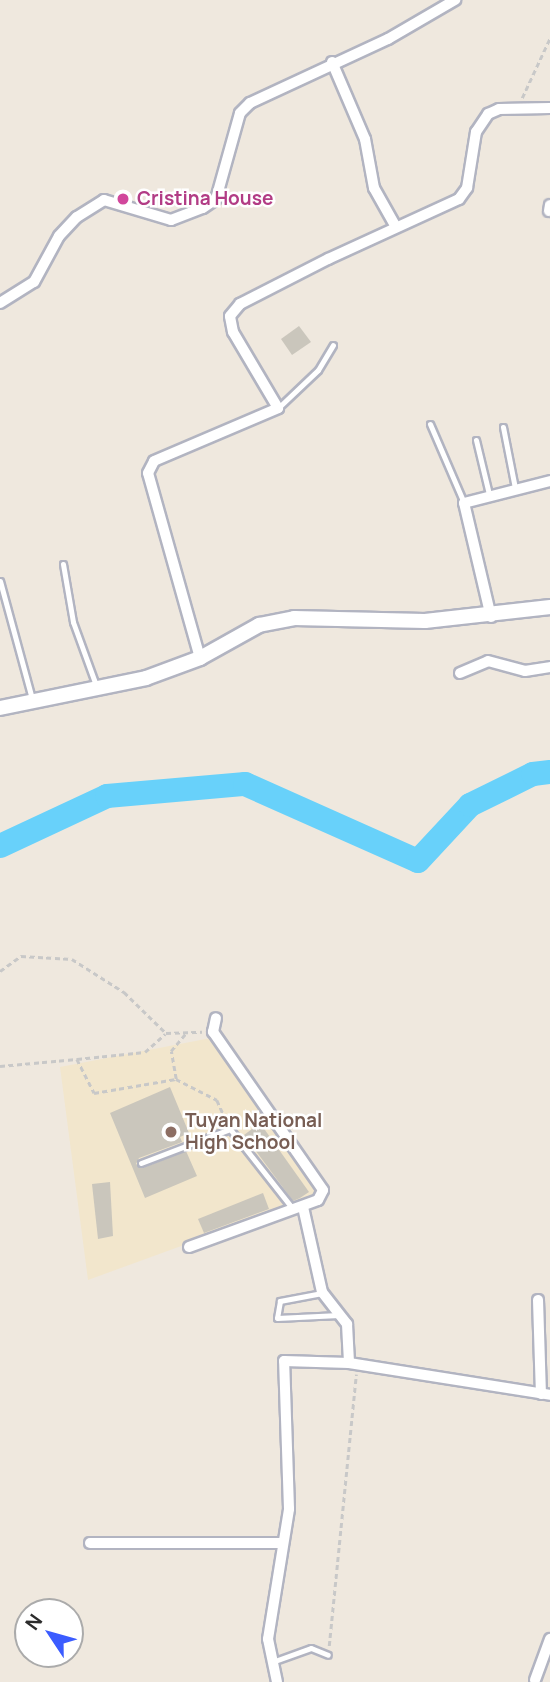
<!DOCTYPE html>
<style>
body{margin:0}
#map{position:relative;width:550px;height:1682px;overflow:hidden;background:#efe8de;font-family:Manrope,sans-serif}
div>[style]{position:absolute}
[style*='--x']{left:calc(var(--x)*1px);top:calc(var(--y)*1px);width:calc(var(--w)*1px);rotate:calc(var(--a)*1deg)}
.education>*{inset:0;background:#f2e6cc}
.river>*{height:24px;margin:-12px;padding:0 12px;transform-origin:12px;border-radius:12px;background:#68d1fa}
.building>*{inset:0;background:#cac6bc}
.path>*{height:2.5px;margin-top:-1.25px;transform-origin:0;background:repeating-linear-gradient(90deg,#c8c8c8 0 5px,transparent 0 8.5px)}
.roads{filter:drop-shadow(2px 0 #b2b4c1) drop-shadow(-2px 0 #b2b4c1) drop-shadow(0 2px #b2b4c1) drop-shadow(0 -2px #b2b4c1)}
.lane>*{height:5px;margin:-2.5px;padding:0 2.5px;transform-origin:2.5px;border-radius:2.5px;background:#fff}
.street>*{height:10px;margin:-5px;padding:0 5px;transform-origin:5px;border-radius:5px;background:#fff}
.secondary>*{height:14px;margin:-7px;padding:0 7px;transform-origin:7px;border-radius:7px;background:#fff}
.dots>*{width:19px;height:19px;translate:-50% -50%;box-sizing:border-box;border:4px solid #fff;border-radius:50%}
span{translate:-50% -50%;white-space:nowrap;text-align:center;line-height:1.15;-webkit-text-stroke:5px #fff;paint-order:stroke}
.hotel-label{font-size:19px;color:#b23c85;font-weight:700}
.left{translate:0 -50%;text-align:left}
.education-label{font-size:19px;color:#785e54;font-weight:700}
.north{position:absolute;left:14px;top:1598px;width:70px;height:70px;box-sizing:border-box;background:#fff;border:2px solid #ababab;border-radius:50%;rotate:306deg;font-size:19px;font-weight:700;line-height:28px;text-align:center;color:#2c2c2c}
.north::after{content:'';display:block;margin:auto;width:24px;height:32px;background:#3b5cff;clip-path:polygon(50% 0,100% 100%,50% 72%,0 100%)}
</style>
<div id="map">
<div class="education">
<i style="clip-path:polygon(211px 1038px,318px 1196px,88px 1280px,60px 1067px)"></i>
</div>
<div class="river">
<i style="--x:0;--y:846;--w:118;--a:-25"></i>
<i style="--x:107;--y:796;--w:139;--a:-5"></i>
<i style="--x:245;--y:784;--w:189;--a:24"></i>
<i style="--x:418;--y:861;--w:76;--a:-47.1"></i>
<i style="--x:470;--y:805;--w:70;--a:-26.2"></i>
<i style="--x:533;--y:774;--w:17;--a:-7"></i>
</div>
<div class="building">
<i style="clip-path:polygon(299px 326px,311px 342px,292px 355px,281px 339px)"></i>
<i style="clip-path:polygon(170px 1087px,189px 1133px,180px 1137px,182px 1142px,139px 1158px,136px 1164px,143px 1168px,186px 1151px,197px 1176px,145px 1198px,110px 1113px)"></i>
<i style="clip-path:polygon(260px 1123px,309px 1192px,300px 1198px,293px 1201px,244px 1135px)"></i>
<i style="clip-path:polygon(110px 1182px,113px 1236px,98px 1239px,92px 1184px)"></i>
<i style="clip-path:polygon(263px 1193px,269px 1209px,204px 1233px,198px 1219px)"></i>
</div>
<div class="path">
<i style="--x:522;--y:98;--w:66;--a:-65"></i>
<i style="--x:0;--y:971;--w:26;--a:-36"></i>
<i style="--x:21;--y:956;--w:51;--a:3.4"></i>
<i style="--x:72;--y:959;--w:62;--a:32.4"></i>
<i style="--x:124;--y:992;--w:59;--a:44.3"></i>
<i style="--x:166;--y:1033;--w:36;--a:-2"></i>
<i style="--x:77;--y:1059;--w:68;--a:-5.9"></i>
<i style="--x:145;--y:1052;--w:27;--a:-42"></i>
<i style="--x:0;--y:1066;--w:77;--a:-5.2"></i>
<i style="--x:77;--y:1059;--w:38;--a:63"></i>
<i style="--x:94;--y:1093;--w:83;--a:-9.7"></i>
<i style="--x:176;--y:1079;--w:46;--a:27.1"></i>
<i style="--x:217;--y:1100;--w:22;--a:66"></i>
<i style="--x:176;--y:1079;--w:28;--a:-100"></i>
<i style="--x:171;--y:1051;--w:23;--a:-50"></i>
<i style="--x:329;--y:1646;--w:273;--a:-84.3"></i>
</div>
<div class="roads">
<div class="lane">
<i style="--x:278;--y:408;--w:55;--a:-43.5"></i>
<i style="--x:318;--y:370;--w:29;--a:-59"></i>
<i style="--x:430;--y:424;--w:86;--a:66.7"></i>
<i style="--x:503;--y:427;--w:62;--a:78.9"></i>
<i style="--x:476;--y:440;--w:56;--a:76.5"></i>
<i style="--x:63;--y:564;--w:59;--a:80.2"></i>
<i style="--x:73;--y:622;--w:70;--a:70"></i>
<i style="--x:0;--y:581;--w:122;--a:74.8"></i>
<i style="--x:141;--y:1163;--w:95;--a:-20.9"></i>
<i style="--x:230;--y:1129;--w:102;--a:51.8"></i>
<i style="--x:322;--y:1293;--w:43;--a:169.2"></i>
<i style="--x:280;--y:1301;--w:17;--a:100"></i>
<i style="--x:277;--y:1318;--w:62;--a:-2.8"></i>
<i style="--x:272;--y:1662;--w:41;--a:-19.7"></i>
<i style="--x:311;--y:1648;--w:18;--a:22"></i>
</div>
<div class="street">
<i style="--x:332;--y:62;--w:84;--a:66.8"></i>
<i style="--x:365;--y:139;--w:50;--a:79.6"></i>
<i style="--x:374;--y:188;--w:45;--a:60.6"></i>
<i style="--x:549;--y:211;--w:6;--a:-81"></i>
<i style="--x:0;--y:303;--w:40;--a:-32"></i>
<i style="--x:34;--y:282;--w:52;--a:-61.5"></i>
<i style="--x:59;--y:236;--w:26;--a:-47"></i>
<i style="--x:77;--y:217;--w:32;--a:-32"></i>
<i style="--x:104;--y:200;--w:70;--a:16.6"></i>
<i style="--x:171;--y:220;--w:34;--a:-21"></i>
<i style="--x:203;--y:208;--w:16;--a:-35"></i>
<i style="--x:216;--y:199;--w:89;--a:-74.4"></i>
<i style="--x:240;--y:113;--w:14;--a:-45"></i>
<i style="--x:250;--y:103;--w:152;--a:-24.9"></i>
<i style="--x:388;--y:39;--w:78;--a:-30.2"></i>
<i style="--x:491;--y:617;--w:117;--a:-103.3"></i>
<i style="--x:464;--y:503;--w:89;--a:-14.3"></i>
<i style="--x:200;--y:658;--w:192;--a:-105.7"></i>
<i style="--x:148;--y:473;--w:13;--a:-63"></i>
<i style="--x:154;--y:461;--w:135;--a:-23.1"></i>
<i style="--x:278;--y:408;--w:88;--a:-120.6"></i>
<i style="--x:233;--y:332;--w:16;--a:-101"></i>
<i style="--x:230;--y:316;--w:16;--a:-50"></i>
<i style="--x:240;--y:304;--w:99;--a:-27.1"></i>
<i style="--x:328;--y:259;--w:144;--a:-24.6"></i>
<i style="--x:459;--y:199;--w:14;--a:-54"></i>
<i style="--x:467;--y:188;--w:57;--a:-80.9"></i>
<i style="--x:476;--y:132;--w:22;--a:-56"></i>
<i style="--x:488;--y:114;--w:12;--a:-24"></i>
<i style="--x:499;--y:109;--w:51;--a:-1.1"></i>
<i style="--x:460;--y:673;--w:30;--a:-23"></i>
<i style="--x:488;--y:661;--w:38;--a:15"></i>
<i style="--x:525;--y:671;--w:25;--a:-9"></i>
<i style="--x:303;--y:1207;--w:87;--a:77.4"></i>
<i style="--x:322;--y:1292;--w:41;--a:52"></i>
<i style="--x:347;--y:1324;--w:39;--a:87"></i>
<i style="--x:189;--y:1247;--w:137;--a:-20"></i>
<i style="--x:318;--y:1200;--w:11;--a:-63"></i>
<i style="--x:323;--y:1190;--w:193;--a:-124.8"></i>
<i style="--x:213;--y:1032;--w:14;--a:-78"></i>
<i style="--x:538;--y:1300;--w:94;--a:88.2"></i>
<i style="--x:90;--y:1543;--w:190;--a:0"></i>
<i style="--x:535;--y:1680;--w:44;--a:-69.9"></i>
<i style="--x:277;--y:1682;--w:44;--a:-101.8"></i>
<i style="--x:268;--y:1639;--w:132;--a:-80.8"></i>
<i style="--x:289;--y:1509;--w:148;--a:-91.9"></i>
<i style="--x:284;--y:1361;--w:65;--a:1.8"></i>
<i style="--x:349;--y:1363;--w:204;--a:9"></i>
</div>
<div class="secondary">
<i style="--x:0;--y:708;--w:149;--a:-11.6"></i>
<i style="--x:146;--y:678;--w:58;--a:-20.3"></i>
<i style="--x:200;--y:658;--w:68;--a:-29.2"></i>
<i style="--x:259;--y:625;--w:36;--a:-11"></i>
<i style="--x:294;--y:618;--w:131;--a:1.3"></i>
<i style="--x:425;--y:621;--w:126;--a:-6.4"></i>
</div>
</div>
<div class="dots">
<i style="left:123px;top:199px;background:#d1479c"></i>
<i style="left:171px;top:1132px;background:#8d6e63"></i>
</div>
<div class="hotel-label">
<span class="left" style="left:137px;top:199px">Cristina House</span>
</div>
<div class="education-label">
<span class="left" style="left:185px;top:1132px">Tuyan National<br>High School</span>
</div>
<div class="north">N</div>
</div>
